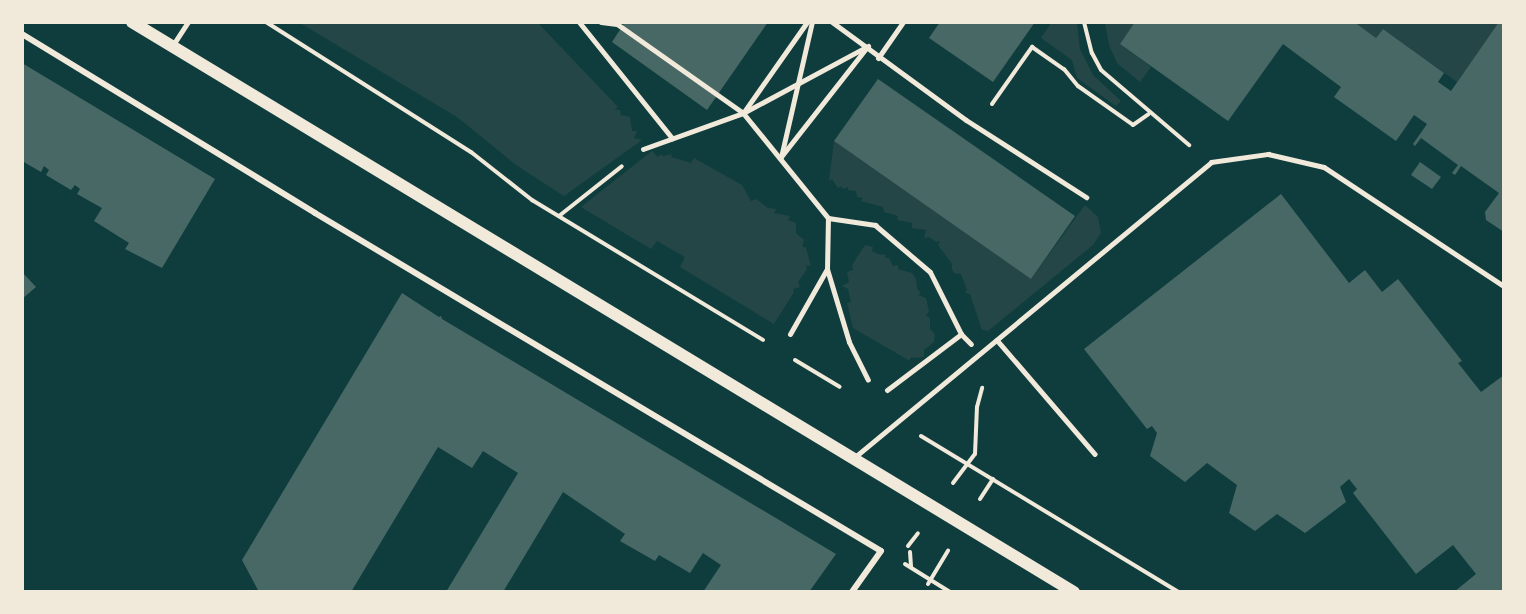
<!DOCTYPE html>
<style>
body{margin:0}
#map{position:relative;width:1526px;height:614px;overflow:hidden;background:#0f3d3e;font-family:Signika,sans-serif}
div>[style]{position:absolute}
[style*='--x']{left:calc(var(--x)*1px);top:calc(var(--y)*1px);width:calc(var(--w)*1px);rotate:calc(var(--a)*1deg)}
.green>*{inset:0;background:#244646}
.building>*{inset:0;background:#486865}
.path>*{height:4px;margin:-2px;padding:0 2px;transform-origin:2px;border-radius:2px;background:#f1e9da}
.service>*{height:4.5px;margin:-2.25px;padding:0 2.25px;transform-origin:2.25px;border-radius:2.25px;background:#f1e9da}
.pedestrian>*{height:5px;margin:-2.5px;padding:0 2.5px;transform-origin:2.5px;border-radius:2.5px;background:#f1e9da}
.minor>*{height:6px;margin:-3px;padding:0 3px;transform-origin:3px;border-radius:3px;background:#f1e9da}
.secondary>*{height:12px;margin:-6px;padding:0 6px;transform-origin:6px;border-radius:6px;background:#f1e9da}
span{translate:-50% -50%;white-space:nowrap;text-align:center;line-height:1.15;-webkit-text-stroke:4.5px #f1e9da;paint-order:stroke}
.frame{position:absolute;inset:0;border:24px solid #f1e9da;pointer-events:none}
</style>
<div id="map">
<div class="green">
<i style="clip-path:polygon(300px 23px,538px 23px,618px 107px,614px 109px,620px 110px,621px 115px,630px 117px,632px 131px,637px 131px,634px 138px,642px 140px,564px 196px,516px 165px,457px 117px)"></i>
<i style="clip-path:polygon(1051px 23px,1077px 23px,1080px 49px,1093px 75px,1121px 101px,1116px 106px,1077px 78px,1072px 60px,1041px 38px)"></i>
<i style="clip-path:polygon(1105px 23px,1135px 23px,1120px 44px,1151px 67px,1140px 82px,1117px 63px,1109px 45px)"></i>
<i style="clip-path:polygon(1354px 23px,1499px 23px,1457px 82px,1383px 29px,1376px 38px)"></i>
<i style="clip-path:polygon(834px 141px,1031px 279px,1085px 205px,1098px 217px,1101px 233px,1093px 245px,988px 331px,982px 330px,970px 294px,965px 293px,967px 290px,961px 274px,954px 273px,952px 269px,952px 264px,938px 245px,940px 241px,936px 242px,929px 237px,924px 238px,926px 230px,912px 228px,912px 223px,897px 220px,898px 216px,884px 212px,883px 207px,861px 201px,863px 198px,857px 197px,856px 191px,848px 190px,848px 187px,843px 189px,841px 186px,838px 188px,832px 179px,829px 181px)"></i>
<i style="clip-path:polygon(652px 151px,658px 157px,661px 154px,663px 156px,672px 154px,671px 157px,691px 163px,694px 158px,742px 185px,751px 201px,756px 199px,768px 208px,776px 209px,774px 213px,790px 216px,788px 220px,796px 223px,796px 233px,804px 240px,802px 246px,806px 248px,811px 266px,806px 265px,807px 269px,798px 282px,800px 287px,793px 289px,794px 292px,774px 324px,680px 267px,685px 257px,657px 241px,651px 249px,581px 207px)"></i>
<i style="clip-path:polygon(865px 245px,873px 247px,872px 251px,878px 254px,886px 255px,885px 258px,889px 258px,893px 266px,898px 265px,898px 269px,912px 273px,916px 279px,917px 289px,921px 293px,918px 295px,926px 298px,929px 311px,926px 316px,930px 318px,930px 329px,935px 334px,934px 342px,924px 350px,924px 357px,910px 358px,910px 361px,853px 328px,847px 303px,851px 302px,848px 289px,842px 286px,849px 282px,847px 272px,853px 270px,852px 265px)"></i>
</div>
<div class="building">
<i style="clip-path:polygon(625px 22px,768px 22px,707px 110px,612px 42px)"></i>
<i style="clip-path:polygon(940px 22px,1035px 22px,993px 82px,929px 38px)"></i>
<i style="clip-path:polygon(1135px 22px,1354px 22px,1376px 38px,1383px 29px,1444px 73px,1438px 82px,1451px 91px,1499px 22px,1504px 22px,1504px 232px,1486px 220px,1485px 212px,1499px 193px,1461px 166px,1455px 175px,1452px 173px,1458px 165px,1421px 138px,1415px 146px,1413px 144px,1427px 124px,1414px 115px,1396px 141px,1334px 97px,1341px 87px,1283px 44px,1228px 121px,1120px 44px)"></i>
<i style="clip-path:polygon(22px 63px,215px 179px,162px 268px,125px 249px,129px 243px,94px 221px,102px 208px,77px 194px,80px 189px,75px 185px,71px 190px,46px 175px,49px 170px,44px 166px,41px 172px,22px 161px)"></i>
<i style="clip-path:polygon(878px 79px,1075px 216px,1031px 279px,834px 141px)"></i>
<i style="clip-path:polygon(1420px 162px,1441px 177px,1432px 189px,1411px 175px)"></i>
<i style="clip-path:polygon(1281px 194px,1349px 283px,1365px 270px,1382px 292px,1398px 279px,1462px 361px,1458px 363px,1481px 392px,1504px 375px,1504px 592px,1454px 592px,1476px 574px,1453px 545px,1416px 574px,1353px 493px,1357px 489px,1349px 479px,1340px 487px,1346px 502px,1305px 533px,1277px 514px,1255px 531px,1229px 513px,1237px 485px,1207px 463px,1185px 482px,1150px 456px,1157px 433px,1152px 426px,1147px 429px,1084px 349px)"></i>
<i style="clip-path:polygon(22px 272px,36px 287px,22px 299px)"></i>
<i style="clip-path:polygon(402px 293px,439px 317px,441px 316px,442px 319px,836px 554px,809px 592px,703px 592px,721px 565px,703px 553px,690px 573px,659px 555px,655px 561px,620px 541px,625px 534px,563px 492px,503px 592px,446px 592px,518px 473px,483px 451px,472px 468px,438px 447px,351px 592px,259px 592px,242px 560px)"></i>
</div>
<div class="path">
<i style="--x:266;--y:22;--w:243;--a:32.4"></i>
<i style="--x:471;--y:152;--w:78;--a:38.2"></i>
<i style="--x:532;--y:200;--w:270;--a:31.2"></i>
<i style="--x:1084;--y:22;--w:32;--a:76"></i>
<i style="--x:1092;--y:53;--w:19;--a:62"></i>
<i style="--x:1101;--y:70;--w:116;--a:40.4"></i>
<i style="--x:992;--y:104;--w:70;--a:-54.9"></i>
<i style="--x:1032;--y:47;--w:39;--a:35"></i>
<i style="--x:1064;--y:69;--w:22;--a:51"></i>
<i style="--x:1078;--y:86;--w:67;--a:35.3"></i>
<i style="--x:1133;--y:125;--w:19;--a:-35"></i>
<i style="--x:559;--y:216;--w:80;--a:-38.4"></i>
<i style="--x:795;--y:360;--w:52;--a:31"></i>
<i style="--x:921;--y:436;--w:301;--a:31.2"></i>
<i style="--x:953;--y:483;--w:36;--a:-53"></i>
<i style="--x:975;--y:454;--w:47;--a:-87.6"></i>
<i style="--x:977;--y:407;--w:20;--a:-75"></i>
<i style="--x:980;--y:499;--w:24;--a:-57"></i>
<i style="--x:908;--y:546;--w:16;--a:-52"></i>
<i style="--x:910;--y:552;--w:15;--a:86"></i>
<i style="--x:905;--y:564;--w:53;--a:31.9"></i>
<i style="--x:928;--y:584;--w:39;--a:-59"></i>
</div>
<div class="service">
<i style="--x:173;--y:45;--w:27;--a:-57"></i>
<i style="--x:997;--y:340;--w:150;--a:49.3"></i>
<i style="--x:855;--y:457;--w:462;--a:-39.6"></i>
<i style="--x:1211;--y:162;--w:58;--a:-8"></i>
<i style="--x:1268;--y:154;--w:57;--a:13.1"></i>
<i style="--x:1324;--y:167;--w:216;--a:33.5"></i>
</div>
<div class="pedestrian">
<i style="--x:579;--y:22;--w:149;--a:51.3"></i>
<i style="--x:601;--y:22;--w:16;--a:7"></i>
<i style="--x:617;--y:24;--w:154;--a:35.2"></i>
<i style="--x:807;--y:22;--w:111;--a:125.1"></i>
<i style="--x:743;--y:113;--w:135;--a:51"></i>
<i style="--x:828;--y:218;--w:48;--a:8.5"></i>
<i style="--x:875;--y:225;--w:72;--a:40.5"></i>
<i style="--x:930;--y:272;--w:69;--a:63.4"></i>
<i style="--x:961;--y:334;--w:14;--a:45"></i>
<i style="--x:832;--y:22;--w:166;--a:36.2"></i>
<i style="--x:966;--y:120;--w:143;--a:32.7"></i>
<i style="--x:878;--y:58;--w:44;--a:-55.2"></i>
<i style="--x:643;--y:149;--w:106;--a:-19.8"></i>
<i style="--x:743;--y:113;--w:142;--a:-28.2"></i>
<i style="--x:781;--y:157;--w:139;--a:-77.1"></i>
<i style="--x:780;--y:158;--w:141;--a:-51.9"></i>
<i style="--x:827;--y:269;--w:76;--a:73.2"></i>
<i style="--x:849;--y:342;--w:42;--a:63.4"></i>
<i style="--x:790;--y:334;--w:75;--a:-60.4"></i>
<i style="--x:827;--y:269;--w:51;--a:-88.9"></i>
<i style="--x:887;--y:390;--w:93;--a:-37.1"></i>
</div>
<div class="minor">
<i style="--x:22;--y:34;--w:343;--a:31.4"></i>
<i style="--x:315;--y:213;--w:659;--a:30.84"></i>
<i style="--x:881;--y:551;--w:50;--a:125.3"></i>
</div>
<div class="secondary">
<i style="--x:132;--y:22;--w:1101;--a:31.18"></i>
</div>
<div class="frame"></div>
</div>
